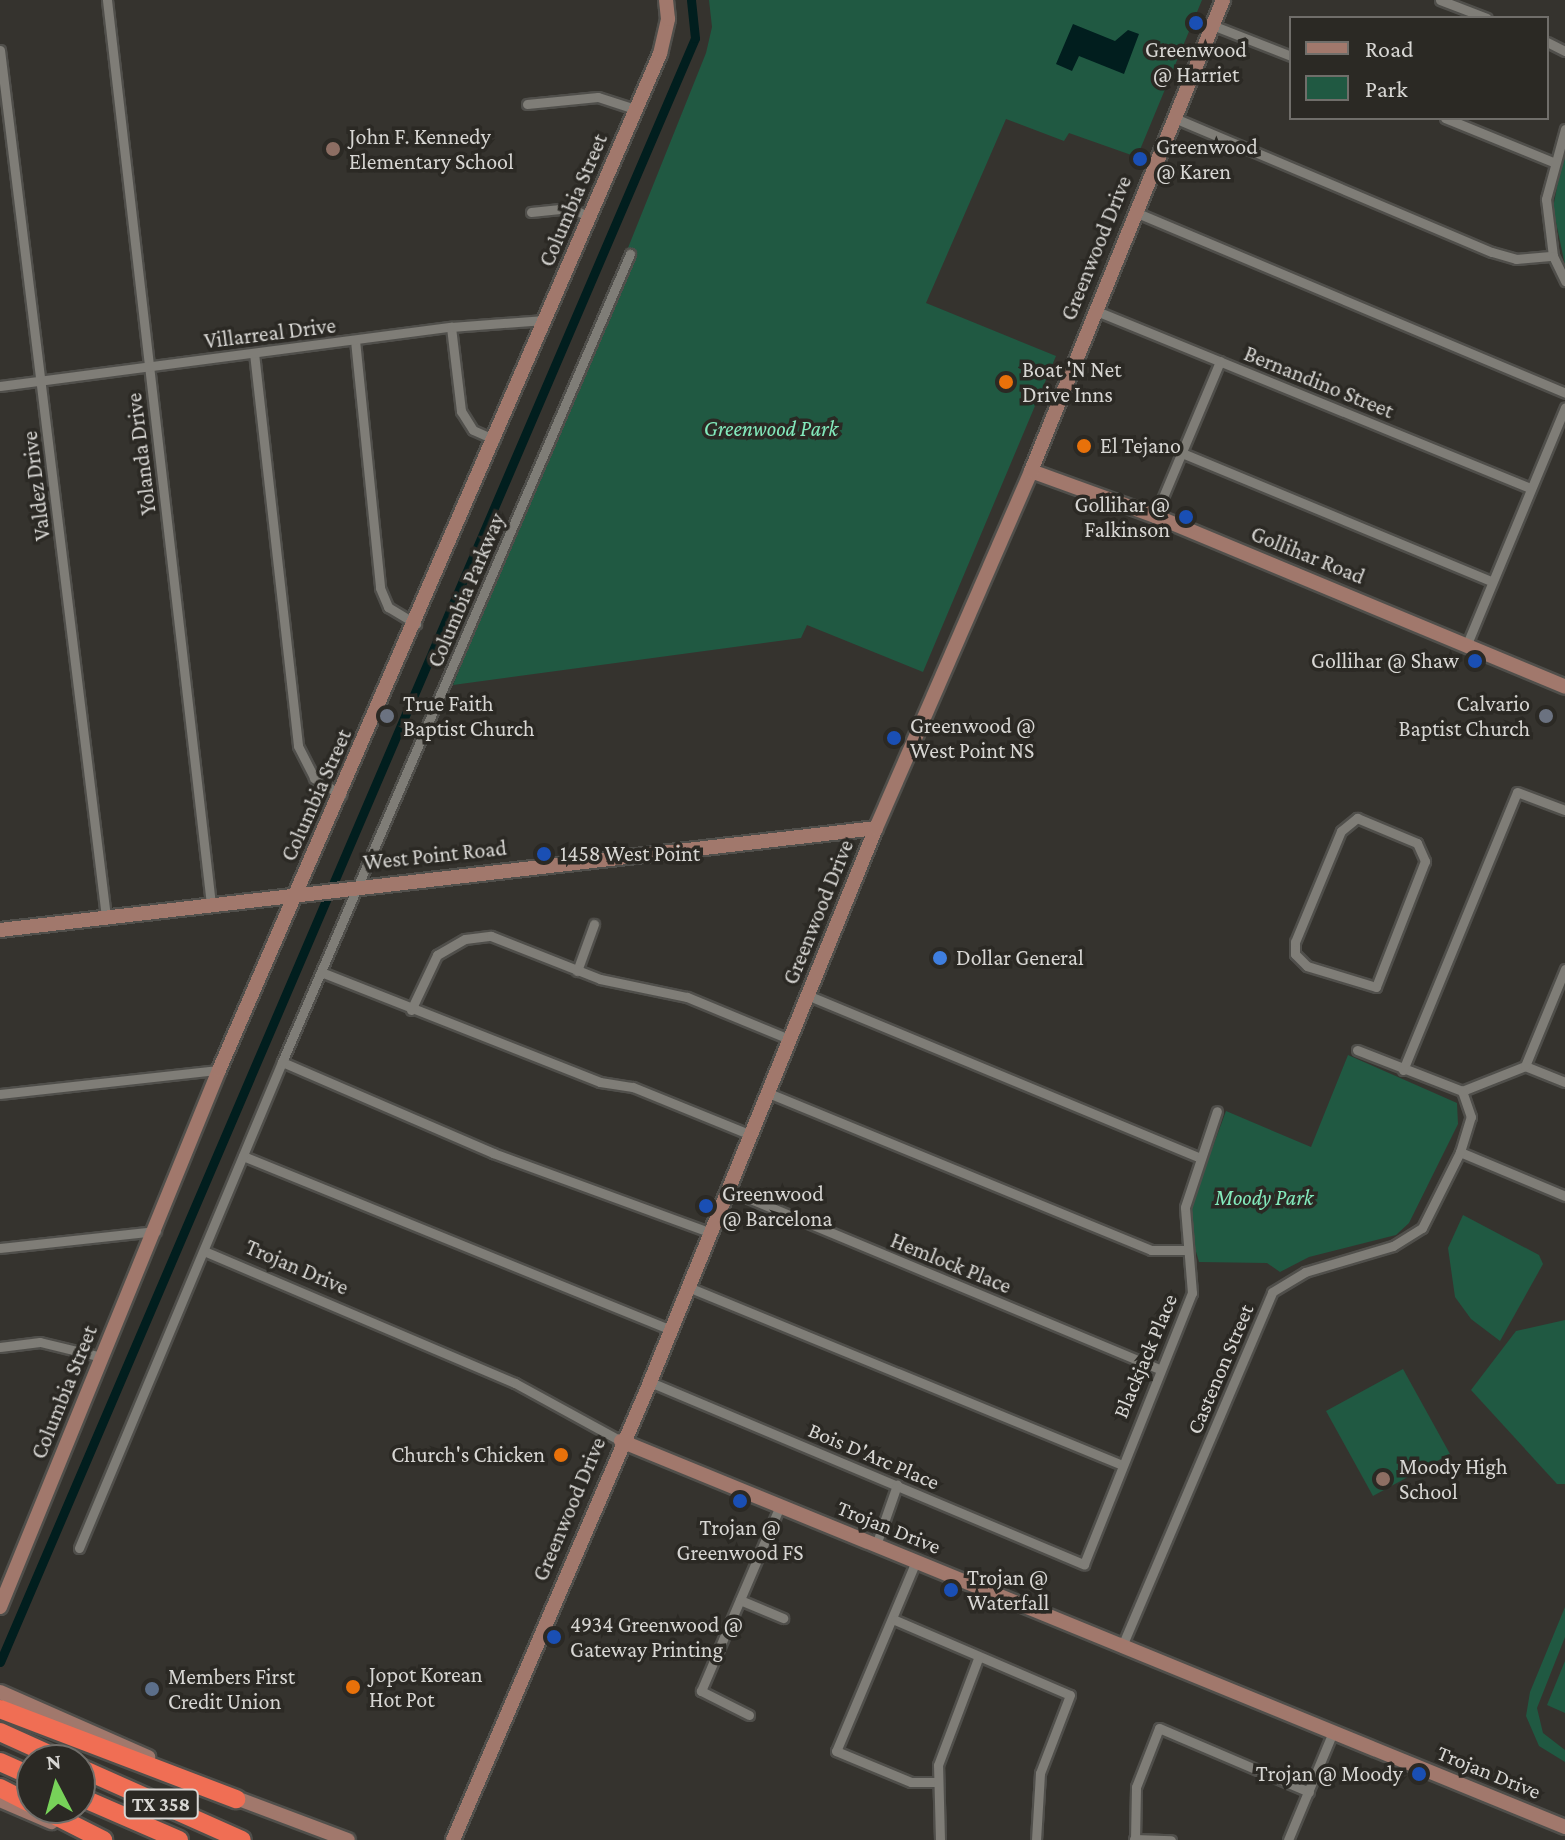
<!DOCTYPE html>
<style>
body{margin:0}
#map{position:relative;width:1565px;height:1840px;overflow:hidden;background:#35332e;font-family:"Crimson Pro",serif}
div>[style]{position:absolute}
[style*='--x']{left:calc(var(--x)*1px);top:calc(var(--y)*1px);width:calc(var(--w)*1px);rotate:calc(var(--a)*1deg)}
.green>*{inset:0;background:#205942}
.water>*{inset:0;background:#011e1e}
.canal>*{height:9px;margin:-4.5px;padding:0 4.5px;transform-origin:4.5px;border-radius:4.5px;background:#011e1e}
.roads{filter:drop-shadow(2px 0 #504f4b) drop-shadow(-2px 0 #504f4b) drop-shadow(0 2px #504f4b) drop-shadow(0 -2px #504f4b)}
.street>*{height:9px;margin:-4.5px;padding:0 4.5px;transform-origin:4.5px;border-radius:4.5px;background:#7f7d77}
.secondary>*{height:14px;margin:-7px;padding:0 7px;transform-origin:7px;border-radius:7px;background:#a1786c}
.highway>*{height:18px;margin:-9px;padding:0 9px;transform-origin:9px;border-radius:9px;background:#f06e54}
.dots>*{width:22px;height:22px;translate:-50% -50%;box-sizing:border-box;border:4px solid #2b2924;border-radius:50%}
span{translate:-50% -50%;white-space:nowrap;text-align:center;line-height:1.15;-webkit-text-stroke:7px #2b2924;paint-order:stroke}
.shield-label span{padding:2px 6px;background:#2b2924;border:2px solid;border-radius:6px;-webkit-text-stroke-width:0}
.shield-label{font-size:20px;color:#d7d6d3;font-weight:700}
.poi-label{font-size:22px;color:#d7d6d3}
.left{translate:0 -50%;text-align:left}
.right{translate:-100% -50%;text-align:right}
.street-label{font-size:22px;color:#d7d6d3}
.park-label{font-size:22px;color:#83eabc;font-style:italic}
.legend{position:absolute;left:1289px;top:16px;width:260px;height:104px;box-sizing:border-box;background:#2b2924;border:2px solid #706e6a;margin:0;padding:10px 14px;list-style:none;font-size:24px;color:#d7d6d3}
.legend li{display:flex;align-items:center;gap:16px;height:40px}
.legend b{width:40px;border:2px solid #706e6a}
.north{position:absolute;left:16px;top:1744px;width:80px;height:80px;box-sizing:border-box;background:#2b2924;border:2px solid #706e6a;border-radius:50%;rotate:354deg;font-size:22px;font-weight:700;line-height:32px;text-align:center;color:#d7d6d3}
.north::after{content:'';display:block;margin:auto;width:28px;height:36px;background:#77d259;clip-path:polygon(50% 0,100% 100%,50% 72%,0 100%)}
</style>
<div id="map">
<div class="green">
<i style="clip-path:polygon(709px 0,1202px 0,1137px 157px,1069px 133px,1064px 141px,1006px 119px,926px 303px,1056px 356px,923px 672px,807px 625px,801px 638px,453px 685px,706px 53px,712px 27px)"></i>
<i style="clip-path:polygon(1565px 145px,1565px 265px,1553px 208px)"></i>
<i style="clip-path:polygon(1348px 1055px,1457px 1103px,1458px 1124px,1409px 1223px,1396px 1235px,1309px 1257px,1280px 1272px,1267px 1263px,1199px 1262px,1189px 1227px,1191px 1206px,1226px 1111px,1311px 1147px)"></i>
<i style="clip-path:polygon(1463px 1215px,1539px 1255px,1543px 1264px,1500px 1341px,1471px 1319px,1455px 1297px,1448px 1248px)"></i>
<i style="clip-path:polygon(1565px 1320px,1565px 1484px,1557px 1484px,1471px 1390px,1516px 1331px)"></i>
<i style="clip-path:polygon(1403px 1369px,1450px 1454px,1373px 1496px,1326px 1411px)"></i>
<i style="clip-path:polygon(1565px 1607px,1565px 1637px,1537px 1708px,1543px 1733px,1565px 1750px,1565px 1762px,1539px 1746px,1526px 1716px,1530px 1692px)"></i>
<i style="clip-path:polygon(1565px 1661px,1565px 1713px,1547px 1705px)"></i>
</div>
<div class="water">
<i style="clip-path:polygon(1073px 24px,1115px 41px,1128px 30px,1139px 34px,1124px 74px,1079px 56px,1072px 71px,1056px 64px)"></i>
</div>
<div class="canal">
<i style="--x:0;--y:1662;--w:1766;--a:-66.83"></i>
<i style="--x:695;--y:38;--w:38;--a:-96"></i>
</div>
<div class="roads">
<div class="street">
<i style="--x:107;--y:0;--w:910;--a:83.44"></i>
<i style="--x:1440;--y:0;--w:50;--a:21"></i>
<i style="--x:1212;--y:25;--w:85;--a:21.4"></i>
<i style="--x:1547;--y:42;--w:20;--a:27"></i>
<i style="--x:0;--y:50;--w:873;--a:83.03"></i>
<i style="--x:527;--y:104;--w:71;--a:-5.6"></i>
<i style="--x:598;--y:97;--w:40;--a:18"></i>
<i style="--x:1172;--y:117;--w:347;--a:22.9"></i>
<i style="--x:1492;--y:252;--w:25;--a:16"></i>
<i style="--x:1516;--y:259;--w:37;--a:-5"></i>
<i style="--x:1445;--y:118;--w:117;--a:22.2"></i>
<i style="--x:1565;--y:129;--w:73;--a:105.2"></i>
<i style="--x:1546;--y:199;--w:57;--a:83"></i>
<i style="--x:1553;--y:256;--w:28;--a:64"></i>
<i style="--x:531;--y:212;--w:39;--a:-6"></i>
<i style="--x:570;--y:208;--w:22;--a:24"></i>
<i style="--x:1135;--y:212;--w:467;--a:22.8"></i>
<i style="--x:1094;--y:310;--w:471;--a:22.2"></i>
<i style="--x:451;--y:327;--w:85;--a:83.2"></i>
<i style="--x:461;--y:411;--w:22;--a:58"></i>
<i style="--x:473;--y:430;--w:24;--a:24"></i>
<i style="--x:355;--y:340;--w:249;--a:84.2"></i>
<i style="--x:380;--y:588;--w:21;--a:67"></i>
<i style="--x:388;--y:607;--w:33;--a:31"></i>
<i style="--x:254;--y:353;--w:395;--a:83.6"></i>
<i style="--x:298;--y:746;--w:36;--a:63"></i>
<i style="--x:314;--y:778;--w:32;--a:32"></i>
<i style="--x:0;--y:386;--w:455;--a:-7.5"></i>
<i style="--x:451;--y:327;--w:94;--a:-4.3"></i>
<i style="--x:1182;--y:453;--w:334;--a:22.5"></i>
<i style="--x:1155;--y:516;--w:168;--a:-67.2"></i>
<i style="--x:1467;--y:644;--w:256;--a:-67.5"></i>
<i style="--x:1357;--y:818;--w:65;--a:22.6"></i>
<i style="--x:1417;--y:843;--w:20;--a:66"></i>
<i style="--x:1425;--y:861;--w:135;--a:111.3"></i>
<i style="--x:1376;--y:987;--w:72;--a:-163.1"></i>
<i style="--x:1307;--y:966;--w:17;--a:-135"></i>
<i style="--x:1295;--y:954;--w:12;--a:-90"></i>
<i style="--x:1295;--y:942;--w:120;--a:-67.5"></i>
<i style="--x:1341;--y:831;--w:21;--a:-39"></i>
<i style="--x:577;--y:971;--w:50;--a:-70.1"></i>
<i style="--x:321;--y:972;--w:300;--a:21.5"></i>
<i style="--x:600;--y:1082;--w:33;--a:9"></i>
<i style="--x:633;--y:1087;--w:125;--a:22.1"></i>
<i style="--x:807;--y:995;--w:423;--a:22.5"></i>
<i style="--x:411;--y:1010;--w:61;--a:-64.7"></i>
<i style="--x:437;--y:955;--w:32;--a:-30"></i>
<i style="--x:465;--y:939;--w:26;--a:-7"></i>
<i style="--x:491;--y:936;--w:117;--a:21.5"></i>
<i style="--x:600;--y:979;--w:89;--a:11.7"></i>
<i style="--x:687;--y:997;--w:110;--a:22.4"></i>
<i style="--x:1357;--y:1050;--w:113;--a:21.3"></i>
<i style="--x:1462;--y:1091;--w:68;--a:-21.6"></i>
<i style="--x:1525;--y:1066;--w:43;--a:21.8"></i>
<i style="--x:282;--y:1062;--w:230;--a:23.3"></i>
<i style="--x:493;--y:1153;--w:230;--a:20.1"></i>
<i style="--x:1525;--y:1066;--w:105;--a:-67.6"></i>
<i style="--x:1403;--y:1070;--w:300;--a:-67.7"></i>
<i style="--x:1517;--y:792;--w:51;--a:20.6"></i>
<i style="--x:766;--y:1092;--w:416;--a:22.3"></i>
<i style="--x:1151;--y:1250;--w:35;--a:0"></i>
<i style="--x:0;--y:1094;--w:220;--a:-6.3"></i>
<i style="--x:1460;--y:1152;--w:114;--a:22.7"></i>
<i style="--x:243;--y:1156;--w:462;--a:22.1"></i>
<i style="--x:729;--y:1190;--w:467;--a:22.6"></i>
<i style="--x:0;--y:1248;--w:157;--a:-6.2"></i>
<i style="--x:204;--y:1251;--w:338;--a:23"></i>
<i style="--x:515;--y:1383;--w:121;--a:28.7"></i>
<i style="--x:688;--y:1287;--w:467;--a:22.3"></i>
<i style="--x:0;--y:1347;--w:40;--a:-7.1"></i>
<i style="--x:40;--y:1342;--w:64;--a:13.6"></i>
<i style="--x:650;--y:1382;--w:471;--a:22.8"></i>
<i style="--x:1084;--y:1564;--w:292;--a:-68.3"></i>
<i style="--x:1192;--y:1293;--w:86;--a:-94.7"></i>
<i style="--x:1185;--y:1207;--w:101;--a:-71.6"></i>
<i style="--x:876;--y:1545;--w:64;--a:-70.7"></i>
<i style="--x:79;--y:1548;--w:527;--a:-67.33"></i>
<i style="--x:282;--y:1062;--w:880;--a:-66.7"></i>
<i style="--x:916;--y:1561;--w:206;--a:112.8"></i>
<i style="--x:836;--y:1751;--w:81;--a:22.5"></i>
<i style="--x:911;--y:1782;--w:27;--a:0"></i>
<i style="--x:740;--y:1600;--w:47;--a:22.7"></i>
<i style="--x:895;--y:1620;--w:190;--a:23.2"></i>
<i style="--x:1070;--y:1695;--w:84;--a:111"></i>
<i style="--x:1040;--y:1773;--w:67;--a:93.4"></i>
<i style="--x:1122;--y:1646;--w:384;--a:-67"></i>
<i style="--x:1272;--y:1292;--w:39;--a:-31"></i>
<i style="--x:1305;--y:1272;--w:92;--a:-16.5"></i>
<i style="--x:1393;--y:1246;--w:34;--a:-32"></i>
<i style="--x:1422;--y:1228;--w:85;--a:-63.4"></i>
<i style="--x:1460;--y:1152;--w:37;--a:-73"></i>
<i style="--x:1471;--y:1117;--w:28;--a:-109"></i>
<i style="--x:749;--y:1715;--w:54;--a:-153.4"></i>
<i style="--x:701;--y:1691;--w:201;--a:-66.9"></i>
<i style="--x:1134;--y:1839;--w:37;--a:2"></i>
<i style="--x:940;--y:1840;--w:75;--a:-91.5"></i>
<i style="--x:938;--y:1765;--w:116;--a:-69.4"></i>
<i style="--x:1135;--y:1840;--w:53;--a:-88.9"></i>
<i style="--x:1136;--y:1787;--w:63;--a:-68.7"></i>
<i style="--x:1159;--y:1728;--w:163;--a:23.1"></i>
<i style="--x:1288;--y:1840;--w:117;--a:-67.4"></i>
</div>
<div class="secondary">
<i style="--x:1031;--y:471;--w:132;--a:19.9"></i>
<i style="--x:1155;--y:516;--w:444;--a:22.6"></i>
<i style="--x:0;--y:930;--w:882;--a:-6.64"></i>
<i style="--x:621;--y:1441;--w:1020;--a:22.24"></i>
<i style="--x:0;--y:1607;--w:580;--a:-67.81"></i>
<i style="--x:219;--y:1070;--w:1108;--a:-66.54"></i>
<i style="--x:660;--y:54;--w:36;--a:-77"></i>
<i style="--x:668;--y:19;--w:19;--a:-96"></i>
<i style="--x:0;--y:1692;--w:162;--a:23.7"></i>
<i style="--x:228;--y:1795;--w:128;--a:20.6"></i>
<i style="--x:0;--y:1800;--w:56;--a:23.3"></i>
<i style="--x:453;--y:1840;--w:499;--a:-66.7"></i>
<i style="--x:650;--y:1382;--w:598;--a:-67.81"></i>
<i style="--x:876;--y:828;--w:389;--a:-66.5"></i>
<i style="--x:1031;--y:471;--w:509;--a:-67.82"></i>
</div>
<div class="highway">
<i style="--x:0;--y:1709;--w:253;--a:20.9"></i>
<i style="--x:0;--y:1732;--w:68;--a:24.3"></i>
<i style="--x:0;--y:1762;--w:35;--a:24"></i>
<i style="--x:80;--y:1768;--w:177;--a:24"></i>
<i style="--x:0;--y:1788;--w:36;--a:27"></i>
<i style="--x:80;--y:1797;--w:108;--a:23.5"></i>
<i style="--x:40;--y:1808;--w:71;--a:26.9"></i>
</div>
</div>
<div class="dots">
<i style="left:1196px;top:23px;background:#1a4fb4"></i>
<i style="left:333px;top:149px;background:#8d6e63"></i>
<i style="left:1140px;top:159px;background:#1a4fb4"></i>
<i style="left:1006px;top:382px;background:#e8710a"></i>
<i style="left:1084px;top:446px;background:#e8710a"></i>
<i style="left:1186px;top:517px;background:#1a4fb4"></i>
<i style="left:1475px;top:661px;background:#1a4fb4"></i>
<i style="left:387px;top:716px;background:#6b7280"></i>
<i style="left:1546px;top:716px;background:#6b7280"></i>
<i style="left:894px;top:738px;background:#1a4fb4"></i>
<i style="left:544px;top:854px;background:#1a4fb4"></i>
<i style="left:940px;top:958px;background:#3f7fe0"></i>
<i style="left:706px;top:1206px;background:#1a4fb4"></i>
<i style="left:561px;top:1455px;background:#e8710a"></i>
<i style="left:1383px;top:1479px;background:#8d6e63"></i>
<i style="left:740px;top:1501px;background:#1a4fb4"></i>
<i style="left:951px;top:1590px;background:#1a4fb4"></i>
<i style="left:554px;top:1637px;background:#1a4fb4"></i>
<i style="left:353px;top:1687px;background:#e8710a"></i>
<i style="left:152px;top:1689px;background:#5c6f8a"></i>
<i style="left:1419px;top:1774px;background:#1a4fb4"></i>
</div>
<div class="shield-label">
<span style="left:161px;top:1804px">TX 358</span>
</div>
<div class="poi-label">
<span style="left:1196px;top:62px">Greenwood<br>@ Harriet</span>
<span class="left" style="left:349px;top:149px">John F. Kennedy<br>Elementary School</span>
<span class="left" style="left:1156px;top:159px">Greenwood<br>@ Karen</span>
<span class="left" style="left:1022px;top:382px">Boat 'N Net<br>Drive Inns</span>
<span class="left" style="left:1100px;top:446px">El Tejano</span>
<span class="right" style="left:1170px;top:517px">Gollihar @<br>Falkinson</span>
<span class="right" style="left:1459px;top:661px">Gollihar @ Shaw</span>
<span class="left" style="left:403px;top:716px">True Faith<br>Baptist Church</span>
<span class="right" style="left:1530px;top:716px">Calvario<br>Baptist Church</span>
<span class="left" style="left:910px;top:738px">Greenwood @<br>West Point NS</span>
<span class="left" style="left:560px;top:854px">1458 West Point</span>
<span class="left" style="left:956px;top:958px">Dollar General</span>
<span class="left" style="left:722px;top:1206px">Greenwood<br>@ Barcelona</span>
<span class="right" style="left:545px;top:1455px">Church's Chicken</span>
<span class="left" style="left:1399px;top:1479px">Moody High<br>School</span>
<span style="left:740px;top:1540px">Trojan @<br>Greenwood FS</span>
<span class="left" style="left:967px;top:1590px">Trojan @<br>Waterfall</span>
<span class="left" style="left:570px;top:1637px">4934 Greenwood @<br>Gateway Printing</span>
<span class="left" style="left:369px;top:1687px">Jopot Korean<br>Hot Pot</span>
<span class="left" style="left:168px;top:1689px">Members First<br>Credit Union</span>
<span class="right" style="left:1403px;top:1774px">Trojan @ Moody</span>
</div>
<div class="street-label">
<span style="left:573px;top:200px;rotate:-67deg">Columbia Street</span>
<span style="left:1096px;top:248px;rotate:-68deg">Greenwood Drive</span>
<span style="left:270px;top:333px;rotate:-7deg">Villarreal Drive</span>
<span style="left:1319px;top:382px;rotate:22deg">Bernandino Street</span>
<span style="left:141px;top:454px;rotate:-97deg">Yolanda Drive</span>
<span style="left:36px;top:486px;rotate:-97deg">Valdez Drive</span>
<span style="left:1308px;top:555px;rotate:22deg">Gollihar Road</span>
<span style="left:466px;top:590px;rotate:-67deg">Columbia Parkway</span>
<span style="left:316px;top:795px;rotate:-66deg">Columbia Street</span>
<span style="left:435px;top:855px;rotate:-6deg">West Point Road</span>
<span style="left:818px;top:912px;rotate:-68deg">Greenwood Drive</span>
<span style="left:951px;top:1263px;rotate:22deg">Hemlock Place</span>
<span style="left:297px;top:1267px;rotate:23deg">Trojan Drive</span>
<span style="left:1145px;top:1356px;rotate:-67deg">Blackjack Place</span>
<span style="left:1220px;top:1369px;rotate:-67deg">Castenon Street</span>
<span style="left:64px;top:1392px;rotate:-68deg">Columbia Street</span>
<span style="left:874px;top:1456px;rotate:23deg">Bois D'Arc Place</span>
<span style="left:569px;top:1509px;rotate:-67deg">Greenwood Drive</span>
<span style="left:889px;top:1527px;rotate:22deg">Trojan Drive</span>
<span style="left:1489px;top:1772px;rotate:22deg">Trojan Drive</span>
</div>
<div class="park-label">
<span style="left:771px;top:429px">Greenwood Park</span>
<span style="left:1264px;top:1198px">Moody Park</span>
</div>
<ul class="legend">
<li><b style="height:10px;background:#a1786c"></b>Road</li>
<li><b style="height:22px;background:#205942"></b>Park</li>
</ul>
<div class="north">N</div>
</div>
